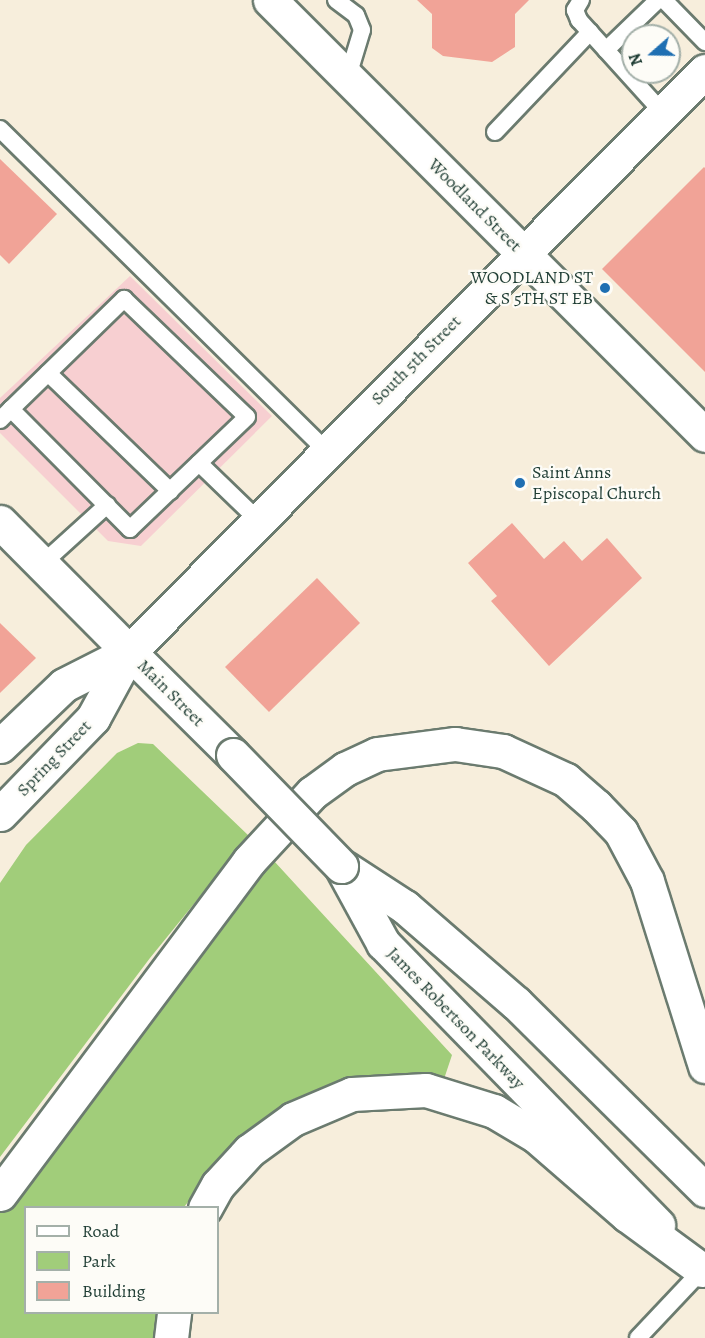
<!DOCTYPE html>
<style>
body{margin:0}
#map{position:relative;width:705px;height:1338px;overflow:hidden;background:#f7eedc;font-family:Alegreya,serif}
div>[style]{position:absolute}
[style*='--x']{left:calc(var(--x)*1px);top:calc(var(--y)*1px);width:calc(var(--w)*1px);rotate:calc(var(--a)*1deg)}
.built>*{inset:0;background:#f7cfd1}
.green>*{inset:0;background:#a1cd7a}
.building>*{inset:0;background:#f1a397}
.roads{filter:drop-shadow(2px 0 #6b7b6f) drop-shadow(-2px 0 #6b7b6f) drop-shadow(0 2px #6b7b6f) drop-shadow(0 -2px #6b7b6f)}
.service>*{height:16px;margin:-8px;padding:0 8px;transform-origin:8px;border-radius:8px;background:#fff}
.tertiary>*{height:33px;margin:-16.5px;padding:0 16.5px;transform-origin:16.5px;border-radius:16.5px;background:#fff}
.secondary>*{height:33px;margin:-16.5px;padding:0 16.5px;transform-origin:16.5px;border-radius:16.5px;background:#fff}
.primary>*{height:33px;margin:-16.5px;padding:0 16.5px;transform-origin:16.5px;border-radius:16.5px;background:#fff}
.motorway>*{height:33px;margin:-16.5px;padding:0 16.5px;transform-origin:16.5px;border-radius:16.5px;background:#fff}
.bridges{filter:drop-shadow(2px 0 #6b7b6f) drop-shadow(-2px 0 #6b7b6f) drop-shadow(0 2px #6b7b6f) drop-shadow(0 -2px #6b7b6f)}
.primary-bridge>*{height:33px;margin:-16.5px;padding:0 16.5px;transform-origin:16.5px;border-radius:16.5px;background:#fff}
.dots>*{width:16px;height:16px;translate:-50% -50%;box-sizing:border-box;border:3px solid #fdfcf7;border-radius:50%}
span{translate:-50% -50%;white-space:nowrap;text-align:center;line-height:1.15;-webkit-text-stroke:4.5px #fdfcf7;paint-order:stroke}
.street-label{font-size:18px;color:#1f3d34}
.poi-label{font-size:18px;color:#1f3d34}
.right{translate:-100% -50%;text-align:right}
.left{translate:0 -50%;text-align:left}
.legend{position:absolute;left:24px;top:1206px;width:195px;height:108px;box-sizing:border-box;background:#fdfcf7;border:2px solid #a4b0a9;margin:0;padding:8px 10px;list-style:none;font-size:18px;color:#1f3d34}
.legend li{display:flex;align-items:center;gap:12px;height:30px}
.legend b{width:30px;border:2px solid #a4b0a9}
.north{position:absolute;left:621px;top:24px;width:60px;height:60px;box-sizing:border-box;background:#fdfcf7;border:2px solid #a4b0a9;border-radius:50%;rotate:250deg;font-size:16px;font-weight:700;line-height:24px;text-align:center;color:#1f3d34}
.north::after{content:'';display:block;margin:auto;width:21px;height:27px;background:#1f6fb2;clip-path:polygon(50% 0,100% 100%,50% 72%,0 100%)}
</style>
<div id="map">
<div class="built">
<i style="clip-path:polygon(130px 276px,272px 416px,141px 546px,108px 541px,0 433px,0 398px)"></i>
</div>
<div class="green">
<i style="clip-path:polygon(138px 743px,153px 744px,249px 836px,150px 958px,0 1157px,0 883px,26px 845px,117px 753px)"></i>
<i style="clip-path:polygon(274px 861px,452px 1055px,443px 1082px,321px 1089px,291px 1100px,228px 1152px,184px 1207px,26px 1208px,26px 1312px,160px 1313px,156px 1338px,0 1338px,0 1209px,140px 1026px)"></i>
</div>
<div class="building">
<i style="clip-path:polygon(417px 0,529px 0,515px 14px,515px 47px,492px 62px,443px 56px,432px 48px,432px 14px)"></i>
<i style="clip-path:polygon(0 159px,57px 214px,9px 264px,0 255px)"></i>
<i style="clip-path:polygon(704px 167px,705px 168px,705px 372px,602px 269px)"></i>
<i style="clip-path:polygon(512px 523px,544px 559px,564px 541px,582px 561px,607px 538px,642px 578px,549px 666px,491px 601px,497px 596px,468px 563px)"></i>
<i style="clip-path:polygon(317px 578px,360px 623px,269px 712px,225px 667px)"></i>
<i style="clip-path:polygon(0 623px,36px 658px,0 693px)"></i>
</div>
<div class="roads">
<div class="service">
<i style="--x:336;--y:0;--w:25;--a:37"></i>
<i style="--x:356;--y:15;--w:16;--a:68"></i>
<i style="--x:362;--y:30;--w:48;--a:106.9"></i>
<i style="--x:581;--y:0;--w:12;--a:121"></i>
<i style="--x:575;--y:10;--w:11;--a:68"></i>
<i style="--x:579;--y:20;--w:125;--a:47.9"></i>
<i style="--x:664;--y:0;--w:59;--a:45.7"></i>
<i style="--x:606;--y:50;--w:72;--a:-43.9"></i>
<i style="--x:0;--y:129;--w:459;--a:44.6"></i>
<i style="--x:495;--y:132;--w:138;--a:-46.5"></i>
<i style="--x:48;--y:373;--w:170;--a:44"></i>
<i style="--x:0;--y:420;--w:16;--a:-45"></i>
<i style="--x:11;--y:409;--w:158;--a:-44.2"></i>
<i style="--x:124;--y:299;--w:170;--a:43.8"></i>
<i style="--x:247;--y:417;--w:162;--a:136.3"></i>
<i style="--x:130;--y:529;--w:169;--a:-134.8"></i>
<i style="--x:199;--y:463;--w:82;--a:44"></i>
<i style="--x:42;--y:564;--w:88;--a:-42.2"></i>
<i style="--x:638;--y:1338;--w:93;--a:-46.7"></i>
</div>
<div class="tertiary">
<i style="--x:270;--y:0;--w:358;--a:45"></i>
</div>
<div class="secondary">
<i style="--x:523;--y:253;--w:257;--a:45"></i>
<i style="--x:0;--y:522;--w:183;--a:45.2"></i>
<i style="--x:129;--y:652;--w:818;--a:-45.25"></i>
</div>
<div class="primary">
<i style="--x:129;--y:652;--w:146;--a:44.7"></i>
<i style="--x:0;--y:746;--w:88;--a:-43.6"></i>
<i style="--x:64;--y:685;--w:73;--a:-26.9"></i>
<i style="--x:0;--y:814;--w:134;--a:-45.9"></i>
<i style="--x:93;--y:718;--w:75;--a:-61.4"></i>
<i style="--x:341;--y:866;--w:88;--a:61.4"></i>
<i style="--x:383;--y:943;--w:394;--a:45.7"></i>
<i style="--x:345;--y:868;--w:72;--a:33"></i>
<i style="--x:405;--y:907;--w:147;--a:40.9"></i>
<i style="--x:516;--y:1003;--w:266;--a:44.7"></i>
</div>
<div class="motorway">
<i style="--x:0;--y:1194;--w:416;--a:-53.2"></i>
<i style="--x:249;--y:861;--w:93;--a:-47.2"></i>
<i style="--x:312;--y:793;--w:41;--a:-36"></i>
<i style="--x:345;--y:769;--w:35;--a:-25"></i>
<i style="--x:377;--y:754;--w:79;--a:-7.3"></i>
<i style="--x:455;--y:744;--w:49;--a:8.3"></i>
<i style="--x:503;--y:751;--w:69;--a:24.7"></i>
<i style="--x:566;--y:780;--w:40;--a:41"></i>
<i style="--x:596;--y:806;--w:36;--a:46"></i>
<i style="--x:621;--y:832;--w:55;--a:62"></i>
<i style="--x:647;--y:881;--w:194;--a:72.6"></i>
<i style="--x:205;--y:1208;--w:26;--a:-61"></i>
<i style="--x:218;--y:1185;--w:46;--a:-47.6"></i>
<i style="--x:249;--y:1151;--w:54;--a:-36"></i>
<i style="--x:293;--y:1119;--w:64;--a:-23"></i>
<i style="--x:352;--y:1094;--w:74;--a:-3.1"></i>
<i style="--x:426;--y:1090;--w:71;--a:17.2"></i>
<i style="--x:494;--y:1111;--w:49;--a:30.8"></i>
<i style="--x:536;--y:1136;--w:121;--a:41"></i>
<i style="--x:627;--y:1215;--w:93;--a:36.3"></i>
<i style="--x:171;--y:1338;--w:26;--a:-83"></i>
</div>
</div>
<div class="bridges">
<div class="primary-bridge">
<i style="--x:233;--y:755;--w:155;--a:45.8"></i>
</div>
</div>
<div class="dots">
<i style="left:605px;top:288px;background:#1f6fb2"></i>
<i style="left:520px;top:483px;background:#1f6fb2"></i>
</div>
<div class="street-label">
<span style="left:475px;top:205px;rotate:45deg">Woodland Street</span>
<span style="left:416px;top:360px;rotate:-45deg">South 5th Street</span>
<span style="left:171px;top:693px;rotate:45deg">Main Street</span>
<span style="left:54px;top:758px;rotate:-46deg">Spring Street</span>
<span style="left:456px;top:1018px;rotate:46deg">James Robertson Parkway</span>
</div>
<div class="poi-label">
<span class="right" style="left:593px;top:288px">WOODLAND ST<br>&amp; S 5TH ST EB</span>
<span class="left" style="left:532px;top:483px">Saint Anns<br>Episcopal Church</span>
</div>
<ul class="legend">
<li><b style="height:8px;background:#fff"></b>Road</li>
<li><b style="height:16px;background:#a1cd7a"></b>Park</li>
<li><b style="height:16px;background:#f1a397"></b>Building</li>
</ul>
<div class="north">N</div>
</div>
